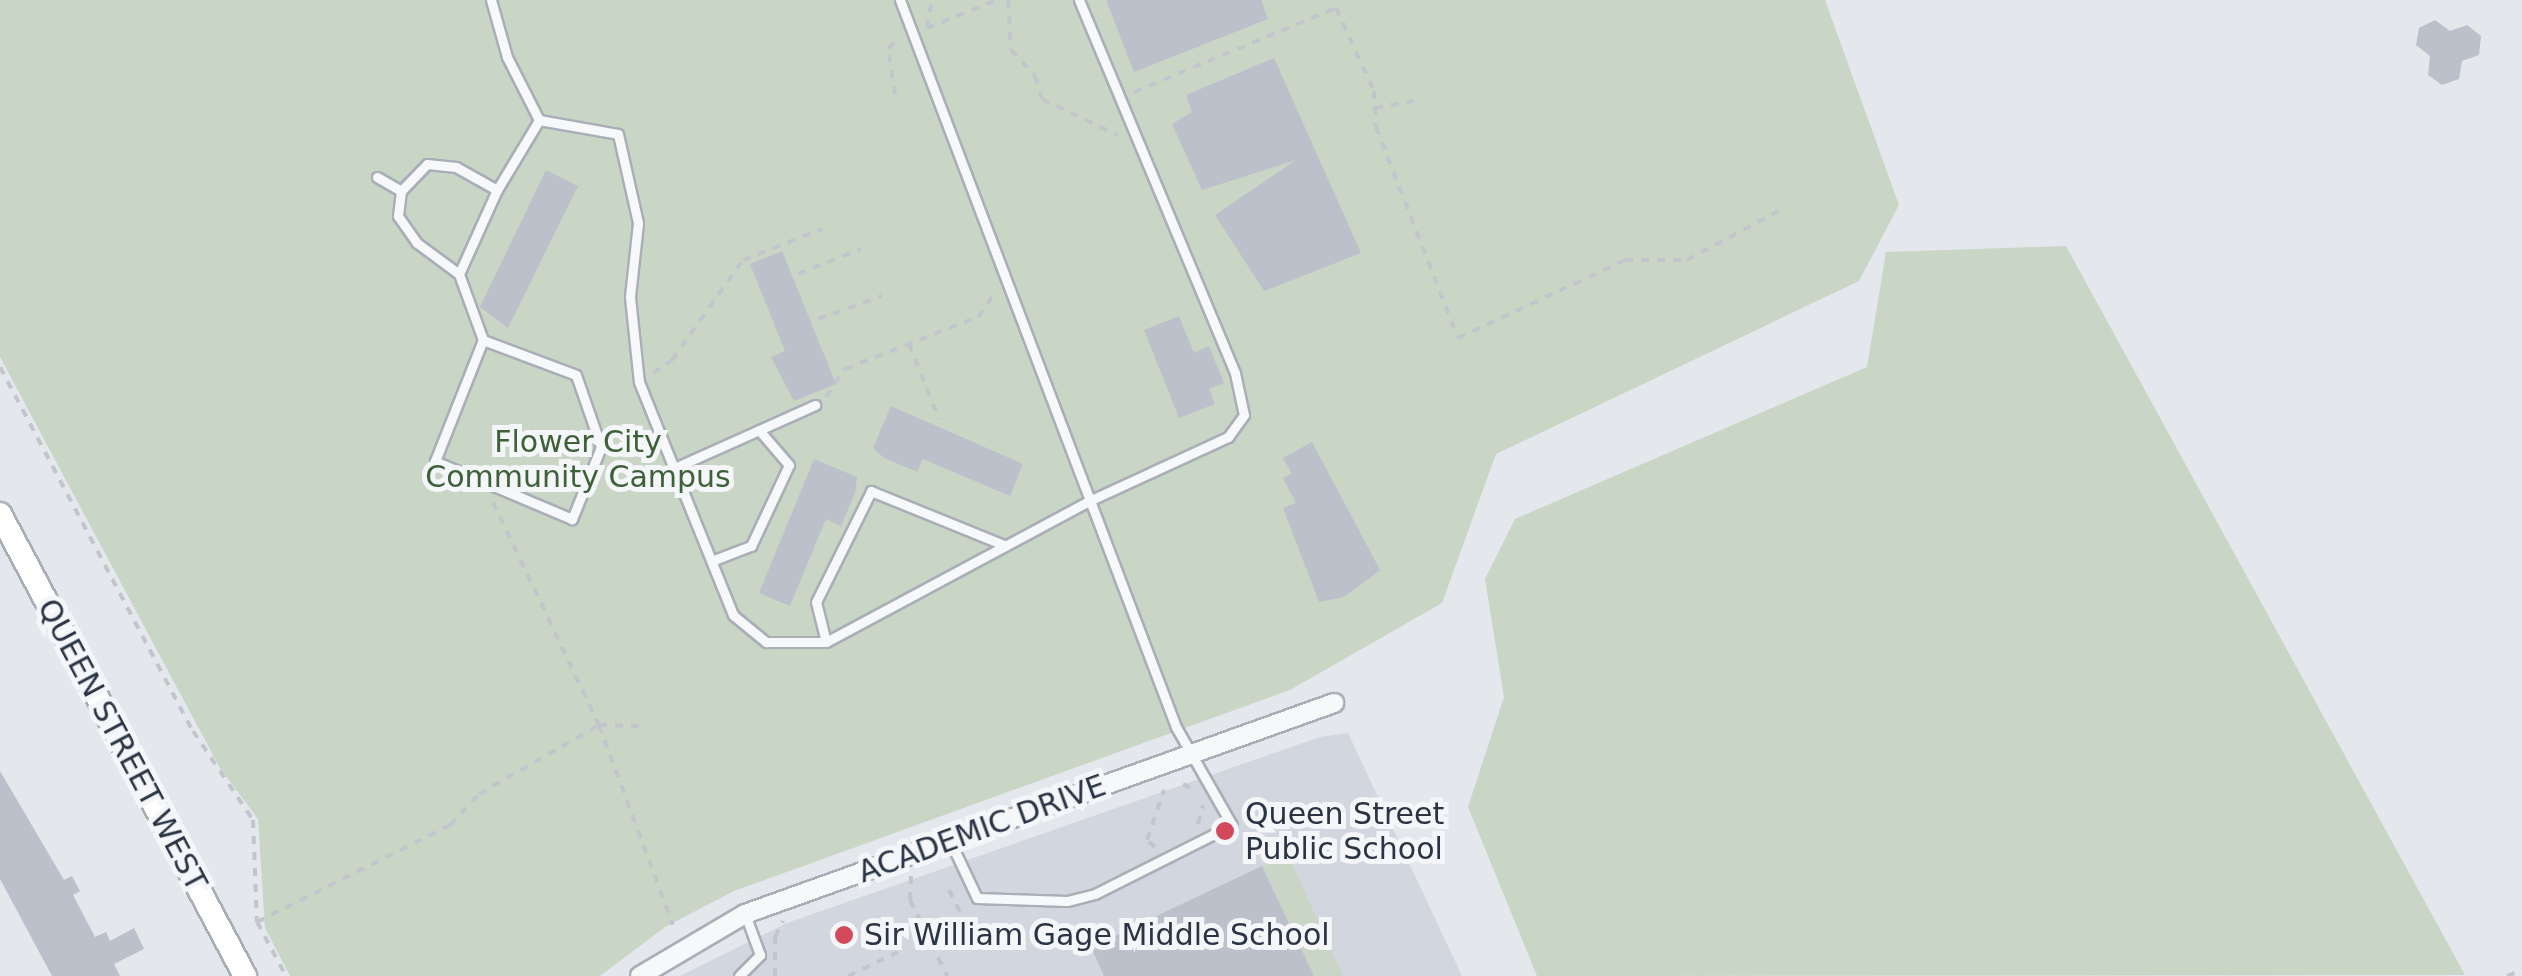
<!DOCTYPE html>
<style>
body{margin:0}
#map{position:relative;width:2522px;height:976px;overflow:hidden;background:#e4e7ec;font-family:"DejaVu Sans",sans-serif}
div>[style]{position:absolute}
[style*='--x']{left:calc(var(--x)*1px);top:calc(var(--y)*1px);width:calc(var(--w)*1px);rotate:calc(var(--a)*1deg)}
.built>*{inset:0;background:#d2d6de}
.green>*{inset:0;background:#c9d6c5}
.building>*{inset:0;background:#bbc0ca}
.path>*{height:4px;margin-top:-2px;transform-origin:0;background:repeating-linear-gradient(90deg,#c2c5cb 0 8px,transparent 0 16px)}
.roads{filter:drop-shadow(2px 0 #a9aeb7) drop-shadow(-2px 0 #a9aeb7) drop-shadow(0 2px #a9aeb7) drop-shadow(0 -2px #a9aeb7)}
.lane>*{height:9px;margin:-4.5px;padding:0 4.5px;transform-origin:4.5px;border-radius:4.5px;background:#f7f8fa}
.street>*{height:18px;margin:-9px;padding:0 9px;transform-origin:9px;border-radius:9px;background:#f7f8fa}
.secondary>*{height:22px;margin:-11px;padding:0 11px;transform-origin:11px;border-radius:11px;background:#fff}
.dots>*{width:28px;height:28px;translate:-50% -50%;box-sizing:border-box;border:5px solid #f4f6f9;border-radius:50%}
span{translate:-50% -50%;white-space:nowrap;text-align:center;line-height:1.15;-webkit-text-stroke:10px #f4f6f9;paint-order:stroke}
.park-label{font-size:30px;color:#3f6138}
.street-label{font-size:30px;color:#2b3445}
.poi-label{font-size:30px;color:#2b3445}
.left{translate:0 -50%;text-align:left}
</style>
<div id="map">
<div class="built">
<i style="clip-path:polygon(1348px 733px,1462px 976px,680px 976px,787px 923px,1320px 737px)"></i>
</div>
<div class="green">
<i style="clip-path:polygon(0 0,1825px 0,1899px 205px,1859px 281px,1496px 454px,1442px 603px,1290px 690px,734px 891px,665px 927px,600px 976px,290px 976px,265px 928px,258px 819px,220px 768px,0 357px)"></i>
<i style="clip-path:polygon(2066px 246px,2465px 975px,1537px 976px,1468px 807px,1504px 697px,1485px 579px,1515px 519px,1867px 367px,1886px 252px)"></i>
<i style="clip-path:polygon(1288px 855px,1343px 976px,1314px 976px,1263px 867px)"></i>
</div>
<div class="building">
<i style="clip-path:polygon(1106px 0,1261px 0,1268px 19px,1134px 72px)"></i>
<i style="clip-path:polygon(2435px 20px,2450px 31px,2467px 25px,2481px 36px,2479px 55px,2462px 61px,2459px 79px,2442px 85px,2428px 75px,2430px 56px,2416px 45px,2419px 28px)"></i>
<i style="clip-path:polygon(1274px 58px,1361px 253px,1264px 291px,1215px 215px,1296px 160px,1202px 190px,1172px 124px,1192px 112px,1186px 95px)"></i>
<i style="clip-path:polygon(546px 170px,578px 186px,508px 328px,480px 307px)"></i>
<i style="clip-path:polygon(782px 251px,836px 384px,794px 401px,771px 357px,785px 351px,750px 264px)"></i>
<i style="clip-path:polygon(1179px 316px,1194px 353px,1209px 346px,1224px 383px,1209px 389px,1215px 404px,1179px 418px,1144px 330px)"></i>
<i style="clip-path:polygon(891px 406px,1023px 464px,1010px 496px,923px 459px,917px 472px,884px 458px,873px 448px)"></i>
<i style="clip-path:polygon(1312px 442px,1380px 570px,1344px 597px,1319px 602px,1283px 508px,1296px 503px,1283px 478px,1292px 474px,1283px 458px)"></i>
<i style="clip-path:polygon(814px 459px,857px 477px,855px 493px,841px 526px,826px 519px,790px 606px,759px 593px)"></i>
<i style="clip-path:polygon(0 771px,64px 880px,72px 876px,80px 891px,73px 895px,95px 937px,106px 932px,110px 941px,134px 928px,144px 949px,114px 964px,120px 976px,52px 976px,0 879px)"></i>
<i style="clip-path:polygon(1262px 866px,1314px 976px,1104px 976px,1091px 947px)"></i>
</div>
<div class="path">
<i style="--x:1008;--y:0;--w:50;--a:86.6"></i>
<i style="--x:1011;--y:50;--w:35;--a:47"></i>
<i style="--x:1035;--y:76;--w:24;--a:73"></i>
<i style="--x:1042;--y:99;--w:83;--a:25.6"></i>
<i style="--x:927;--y:28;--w:75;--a:-21.8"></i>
<i style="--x:927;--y:28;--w:28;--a:-80"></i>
<i style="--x:1134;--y:92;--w:219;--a:-22.6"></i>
<i style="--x:1336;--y:8;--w:91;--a:65.4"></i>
<i style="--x:1374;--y:91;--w:36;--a:87"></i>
<i style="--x:1376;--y:127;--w:226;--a:68.8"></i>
<i style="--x:1458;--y:338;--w:184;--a:-25"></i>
<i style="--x:1625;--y:260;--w:62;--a:0"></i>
<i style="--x:1687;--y:260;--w:108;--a:-28.2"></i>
<i style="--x:895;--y:94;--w:47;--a:-98.7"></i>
<i style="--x:888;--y:48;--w:16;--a:-43"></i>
<i style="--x:1375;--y:108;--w:48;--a:-10.8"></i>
<i style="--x:798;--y:274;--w:68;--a:-21.6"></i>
<i style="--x:818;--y:319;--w:68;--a:-19.8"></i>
<i style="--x:909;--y:344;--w:81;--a:68.2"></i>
<i style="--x:0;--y:367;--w:412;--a:62.1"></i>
<i style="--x:193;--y:731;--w:107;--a:56"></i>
<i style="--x:253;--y:820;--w:102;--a:87.8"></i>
<i style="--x:257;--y:922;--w:61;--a:61.8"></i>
<i style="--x:653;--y:373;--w:23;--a:-34"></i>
<i style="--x:672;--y:360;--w:123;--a:-54.6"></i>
<i style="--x:743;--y:260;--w:85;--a:-21.4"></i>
<i style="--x:826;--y:397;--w:34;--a:-56"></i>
<i style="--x:845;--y:369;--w:143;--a:-21.4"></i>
<i style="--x:978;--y:317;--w:32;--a:-55"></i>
<i style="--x:493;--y:502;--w:247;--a:64.6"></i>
<i style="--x:599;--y:725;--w:213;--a:69.7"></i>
<i style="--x:1183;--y:784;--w:11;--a:27"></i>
<i style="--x:1198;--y:824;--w:20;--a:-75"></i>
<i style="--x:1155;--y:847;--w:11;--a:-139"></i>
<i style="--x:1147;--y:840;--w:53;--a:-71.2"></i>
<i style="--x:911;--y:876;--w:24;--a:92"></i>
<i style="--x:910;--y:900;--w:85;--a:64"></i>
<i style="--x:949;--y:890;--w:60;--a:63.4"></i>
<i style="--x:257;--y:922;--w:216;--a:-26.7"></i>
<i style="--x:450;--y:825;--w:42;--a:-46.9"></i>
<i style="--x:479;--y:794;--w:138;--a:-29.9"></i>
<i style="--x:599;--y:725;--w:44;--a:1.3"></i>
<i style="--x:929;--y:938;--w:40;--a:-25"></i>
<i style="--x:775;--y:976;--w:39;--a:-90"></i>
<i style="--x:775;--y:937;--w:18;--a:-63"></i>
<i style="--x:848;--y:976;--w:55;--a:-25.6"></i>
<i style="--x:2507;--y:976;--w:16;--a:-22"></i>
</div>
<div class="roads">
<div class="lane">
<i style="--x:491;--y:0;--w:59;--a:74.3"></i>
<i style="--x:507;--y:57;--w:71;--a:63.1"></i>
<i style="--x:539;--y:120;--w:80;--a:10"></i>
<i style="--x:618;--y:134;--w:91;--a:77.3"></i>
<i style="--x:638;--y:223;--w:74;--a:96.2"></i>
<i style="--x:630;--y:297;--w:85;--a:84"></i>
<i style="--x:639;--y:382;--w:251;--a:68"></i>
<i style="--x:733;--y:615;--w:43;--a:39.3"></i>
<i style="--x:766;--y:642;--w:60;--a:0"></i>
<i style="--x:826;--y:642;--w:301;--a:-28.2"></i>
<i style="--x:1091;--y:500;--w:151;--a:-24.7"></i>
<i style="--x:1228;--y:437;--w:27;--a:-54"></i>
<i style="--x:1244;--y:415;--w:43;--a:-102.1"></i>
<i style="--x:1235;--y:373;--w:404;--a:-112.7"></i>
<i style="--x:900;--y:0;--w:778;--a:69.21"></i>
<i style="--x:1176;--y:727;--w:113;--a:60.3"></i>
<i style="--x:1232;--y:825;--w:153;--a:153.3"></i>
<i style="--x:1095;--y:894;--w:29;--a:166"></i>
<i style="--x:1067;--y:901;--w:90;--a:-178.1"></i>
<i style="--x:977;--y:898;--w:63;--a:-115.3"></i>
<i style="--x:377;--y:177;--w:28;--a:30"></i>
<i style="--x:401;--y:191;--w:25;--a:97"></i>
<i style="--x:398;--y:216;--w:33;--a:55"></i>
<i style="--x:417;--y:243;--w:52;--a:36.4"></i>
<i style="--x:401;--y:191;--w:37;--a:-46"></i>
<i style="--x:427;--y:164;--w:29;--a:6"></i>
<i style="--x:456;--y:167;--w:47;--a:29.3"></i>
<i style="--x:483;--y:340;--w:99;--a:20.6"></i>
<i style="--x:576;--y:375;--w:76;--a:70.9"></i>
<i style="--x:601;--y:447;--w:78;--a:111.9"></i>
<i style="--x:572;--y:519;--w:149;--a:-157.1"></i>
<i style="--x:435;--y:461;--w:130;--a:-68.4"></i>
<i style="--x:483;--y:340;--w:70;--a:-110"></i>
<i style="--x:459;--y:274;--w:92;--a:-65.7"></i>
<i style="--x:497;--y:190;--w:82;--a:-59"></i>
<i style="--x:672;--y:469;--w:157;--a:-24.1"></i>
<i style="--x:714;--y:560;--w:40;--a:-21"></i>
<i style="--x:751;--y:546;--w:89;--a:-64.9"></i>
<i style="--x:789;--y:465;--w:46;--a:-130.6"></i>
<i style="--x:826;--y:642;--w:41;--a:-104"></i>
<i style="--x:816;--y:602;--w:124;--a:-63.6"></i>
<i style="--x:871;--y:491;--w:144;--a:22.1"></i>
<i style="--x:739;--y:976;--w:30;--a:-45"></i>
<i style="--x:760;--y:955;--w:44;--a:-110.1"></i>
</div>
<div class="street">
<i style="--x:640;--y:976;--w:122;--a:-30.6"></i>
<i style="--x:745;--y:914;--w:626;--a:-19.71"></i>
</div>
<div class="secondary">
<i style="--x:0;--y:514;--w:523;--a:62.06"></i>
</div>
</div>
<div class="dots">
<i style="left:1225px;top:831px;background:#d1495b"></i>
<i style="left:844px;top:935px;background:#d1495b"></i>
</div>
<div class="park-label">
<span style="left:578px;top:459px">Flower City<br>Community Campus</span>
</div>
<div class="street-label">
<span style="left:122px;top:745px;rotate:62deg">QUEEN STREET WEST</span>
<span style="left:982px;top:829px;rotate:-20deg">ACADEMIC DRIVE</span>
</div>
<div class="poi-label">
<span class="left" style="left:1245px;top:831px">Queen Street<br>Public School</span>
<span class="left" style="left:864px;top:935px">Sir William Gage Middle School</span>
</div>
</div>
